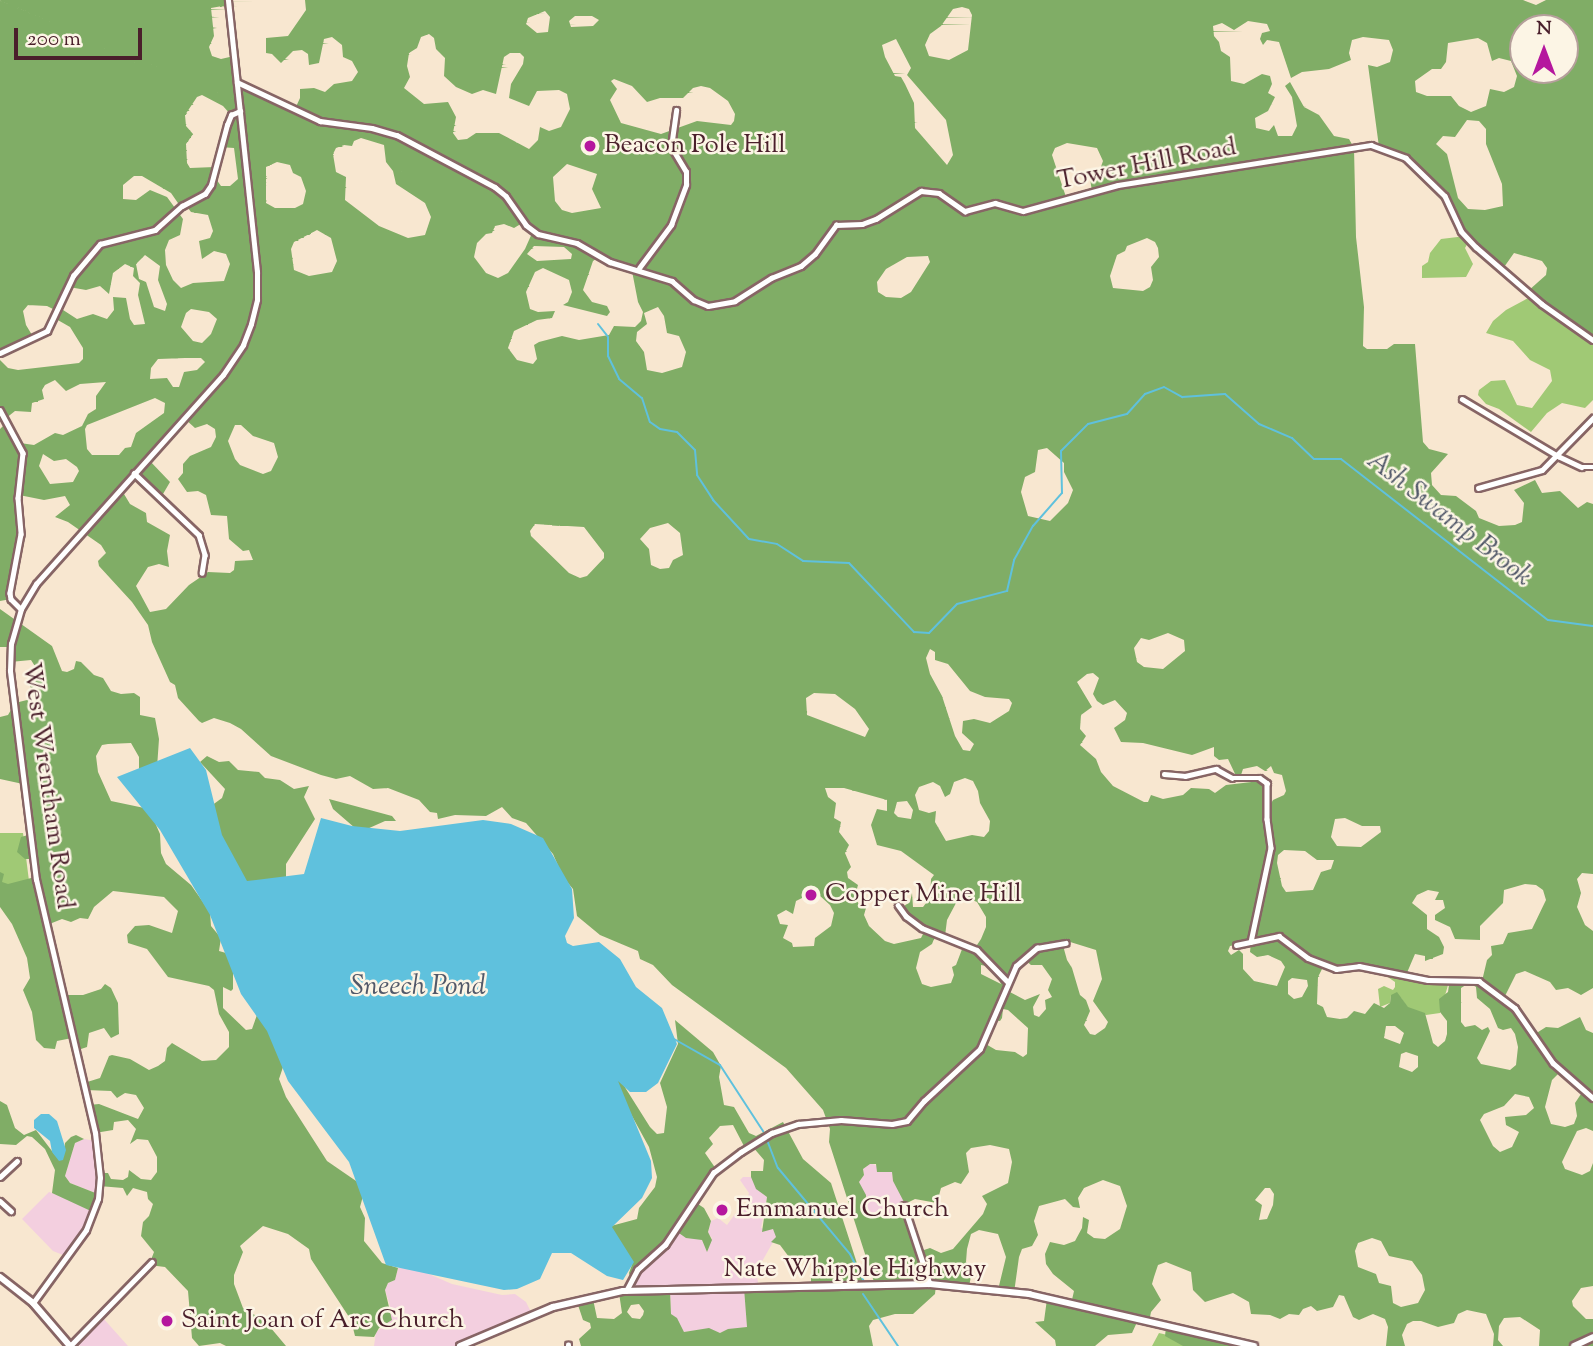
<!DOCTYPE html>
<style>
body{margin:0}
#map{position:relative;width:1593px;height:1346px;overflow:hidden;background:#f8e7d0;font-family:"Sorts Mill Goudy",serif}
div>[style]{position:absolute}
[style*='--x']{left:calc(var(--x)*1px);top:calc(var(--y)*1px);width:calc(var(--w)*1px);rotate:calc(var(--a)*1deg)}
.built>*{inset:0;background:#f3cfdf}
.green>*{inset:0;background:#a0c975}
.forest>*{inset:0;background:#80ad66}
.water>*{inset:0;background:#5fc1dd}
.stream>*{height:2px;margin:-1px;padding:0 1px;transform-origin:1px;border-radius:1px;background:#5fc1dd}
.roads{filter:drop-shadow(2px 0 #876565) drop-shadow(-2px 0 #876565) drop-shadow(0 2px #876565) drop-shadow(0 -2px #876565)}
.minor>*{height:4.5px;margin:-2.25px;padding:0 2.25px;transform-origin:2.25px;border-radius:2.25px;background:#fff}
.major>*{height:6px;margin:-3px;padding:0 3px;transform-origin:3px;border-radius:3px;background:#fff}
.dots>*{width:19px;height:19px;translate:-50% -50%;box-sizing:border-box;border:4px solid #fcf5e5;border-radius:50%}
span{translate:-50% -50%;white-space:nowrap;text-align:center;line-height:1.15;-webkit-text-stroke:5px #fcf5e5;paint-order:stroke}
.poi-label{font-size:26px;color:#4a1f2b}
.left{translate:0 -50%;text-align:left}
.street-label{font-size:26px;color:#4a1f2b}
.water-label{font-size:28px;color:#515869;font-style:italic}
.north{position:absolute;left:1509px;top:14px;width:70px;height:70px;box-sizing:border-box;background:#fcf5e5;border:2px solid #b59f9b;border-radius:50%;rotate:0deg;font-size:19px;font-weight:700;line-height:28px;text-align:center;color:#4a1f2b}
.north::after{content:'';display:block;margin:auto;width:24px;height:32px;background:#b5179e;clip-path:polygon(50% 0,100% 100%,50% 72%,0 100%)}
.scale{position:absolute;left:14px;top:28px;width:128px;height:32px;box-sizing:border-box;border:4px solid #4a1f2b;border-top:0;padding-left:9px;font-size:21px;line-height:24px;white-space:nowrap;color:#4a1f2b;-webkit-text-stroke:5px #fcf5e5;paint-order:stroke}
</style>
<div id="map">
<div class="built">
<i style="clip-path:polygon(84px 1139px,96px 1141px,98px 1194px,70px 1183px,65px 1176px,75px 1143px)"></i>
<i style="clip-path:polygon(870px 1163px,892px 1172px,893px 1181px,902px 1194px,908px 1215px,898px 1218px,867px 1212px,859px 1182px,864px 1175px,863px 1169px)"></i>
<i style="clip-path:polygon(743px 1177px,751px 1177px,767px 1197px,761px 1228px,773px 1229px,777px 1235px,756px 1272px,759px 1287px,746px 1300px,747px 1327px,720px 1333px,707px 1329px,684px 1332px,671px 1314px,670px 1290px,627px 1289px,631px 1277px,676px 1230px,702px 1240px,707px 1251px,712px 1238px,708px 1233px,711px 1221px,718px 1218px,727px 1225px,735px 1214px,744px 1209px,749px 1193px,740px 1180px)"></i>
<i style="clip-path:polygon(49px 1192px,68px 1198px,93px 1212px,68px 1257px,53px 1251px,22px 1219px)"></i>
<i style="clip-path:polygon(398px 1268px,415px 1268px,452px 1284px,502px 1295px,515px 1294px,526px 1302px,533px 1316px,463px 1346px,374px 1346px,376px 1332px,387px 1324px,390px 1306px,385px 1290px,388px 1283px,395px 1280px)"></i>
<i style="clip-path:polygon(103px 1318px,128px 1346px,80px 1346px,76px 1342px)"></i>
</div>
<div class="green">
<i style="clip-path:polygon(1466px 236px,1469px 241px,1465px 248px,1473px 264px,1466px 277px,1422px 278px,1422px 266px,1428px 262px,1430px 253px,1441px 239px)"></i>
<i style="clip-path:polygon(1532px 296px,1593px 340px,1593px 400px,1585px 408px,1562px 403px,1547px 413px,1531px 432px,1499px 409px,1486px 404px,1478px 395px,1479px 390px,1491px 381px,1505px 380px,1517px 405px,1532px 408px,1552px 381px,1550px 370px,1530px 360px,1513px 341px,1486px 333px,1493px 321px,1506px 310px)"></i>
<i style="clip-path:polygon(0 833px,23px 833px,30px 889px,0 890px)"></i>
<i style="clip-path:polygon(1383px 970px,1424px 978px,1450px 978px,1440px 1013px,1426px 1015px,1408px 1008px,1401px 998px,1391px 995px,1390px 1003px,1380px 1007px,1378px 989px,1384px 986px,1393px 990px,1395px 987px,1395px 982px,1382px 973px)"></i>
<i style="clip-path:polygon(1159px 1333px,1215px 1346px,1152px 1346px)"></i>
</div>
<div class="forest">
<i style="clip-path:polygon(evenodd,0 0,228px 0,228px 5px,211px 8px,214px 36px,209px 47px,212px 56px,221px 59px,234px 56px,237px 81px,295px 109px,300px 98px,300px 89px,314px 88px,325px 92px,334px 84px,352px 81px,358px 72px,352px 61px,343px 57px,342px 45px,332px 37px,324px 39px,319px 63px,309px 65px,308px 54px,302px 50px,293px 51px,281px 63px,272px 54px,266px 53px,266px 38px,288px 36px,306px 10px,305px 0,1523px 0,1536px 5px,1546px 0,1593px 0,1593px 340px,1528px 291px,1546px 275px,1547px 268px,1542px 261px,1514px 253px,1502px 270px,1461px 231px,1445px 195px,1436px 184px,1406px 157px,1379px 147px,1368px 65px,1377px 67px,1390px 62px,1393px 50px,1389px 40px,1363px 37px,1352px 40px,1349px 53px,1351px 60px,1329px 69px,1302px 72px,1291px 78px,1279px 42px,1267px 40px,1263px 45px,1260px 39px,1262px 33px,1270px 31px,1267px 24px,1248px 21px,1234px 30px,1222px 23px,1213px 26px,1214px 36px,1219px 42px,1221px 51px,1230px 57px,1231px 81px,1244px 84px,1262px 74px,1270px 76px,1272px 84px,1268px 93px,1275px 97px,1268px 111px,1255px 118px,1256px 128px,1269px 131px,1274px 125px,1278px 136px,1292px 136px,1297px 126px,1292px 97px,1285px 86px,1290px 82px,1304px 107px,1319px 115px,1334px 136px,1349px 139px,1354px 148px,1356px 237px,1364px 307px,1363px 346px,1367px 349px,1387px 349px,1394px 344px,1415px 344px,1423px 442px,1429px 449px,1448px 454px,1431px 473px,1432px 485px,1441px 495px,1456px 496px,1476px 511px,1479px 518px,1499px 526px,1515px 525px,1522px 522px,1524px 503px,1514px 490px,1535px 480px,1542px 493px,1560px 491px,1578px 508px,1587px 502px,1593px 504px,1593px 874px,1582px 873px,1577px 879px,1581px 893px,1577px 907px,1585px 925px,1593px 931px,1593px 988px,1581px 995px,1568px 988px,1556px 990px,1550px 982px,1525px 971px,1516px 974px,1505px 996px,1535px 1034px,1546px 1027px,1558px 1028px,1580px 1017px,1586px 1030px,1593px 1033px,1593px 1131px,1586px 1128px,1577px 1131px,1562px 1162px,1565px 1169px,1582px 1175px,1590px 1171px,1593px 1163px,1593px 1286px,1581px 1288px,1572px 1301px,1573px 1306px,1586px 1319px,1593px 1319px,1593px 1346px,1539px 1346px,1540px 1330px,1520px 1317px,1504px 1318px,1499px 1326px,1498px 1340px,1503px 1346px,1493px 1346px,1494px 1334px,1486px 1314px,1467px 1310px,1458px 1314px,1454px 1323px,1438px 1327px,1421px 1321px,1413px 1321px,1407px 1324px,1402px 1335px,1405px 1346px,1386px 1346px,1388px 1327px,1385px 1319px,1373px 1314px,1359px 1320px,1353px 1317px,1344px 1296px,1339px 1295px,1333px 1307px,1317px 1311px,1311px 1306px,1303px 1309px,1299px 1315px,1289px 1314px,1280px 1319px,1270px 1315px,1251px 1314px,1249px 1302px,1233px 1293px,1205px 1302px,1193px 1290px,1191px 1272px,1166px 1262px,1158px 1265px,1154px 1277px,1152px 1284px,1161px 1300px,1151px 1312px,1149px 1322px,1138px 1320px,1132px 1333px,1108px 1335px,1095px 1346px,1056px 1346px,1055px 1340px,1035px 1322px,1044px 1321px,1047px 1299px,1071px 1304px,1074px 1291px,1053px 1274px,1046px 1264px,1045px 1254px,1050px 1242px,1064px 1245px,1075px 1241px,1082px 1228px,1083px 1217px,1089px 1220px,1087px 1233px,1094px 1238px,1105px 1239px,1120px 1229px,1127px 1206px,1120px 1186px,1103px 1180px,1084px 1188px,1078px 1198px,1080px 1208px,1073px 1207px,1065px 1199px,1039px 1206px,1034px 1221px,1038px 1235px,1032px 1246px,1022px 1249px,1019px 1257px,1014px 1293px,998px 1290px,1006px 1257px,998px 1234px,979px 1230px,971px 1234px,967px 1249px,966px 1262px,972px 1272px,969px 1286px,936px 1285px,935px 1294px,913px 1314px,895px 1314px,873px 1320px,869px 1326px,873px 1346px,581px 1346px,579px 1339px,591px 1328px,590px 1323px,583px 1320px,577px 1302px,593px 1299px,597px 1318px,614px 1319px,622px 1313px,619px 1293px,670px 1290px,671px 1314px,677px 1318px,684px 1332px,709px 1328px,720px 1333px,728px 1329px,747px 1327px,744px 1288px,811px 1286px,811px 1275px,818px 1268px,816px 1263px,808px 1257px,799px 1256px,792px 1261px,780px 1245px,771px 1242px,776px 1237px,773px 1229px,762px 1232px,767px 1197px,756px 1189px,751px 1177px,751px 1171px,763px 1171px,764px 1160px,752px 1146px,745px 1148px,733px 1125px,720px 1126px,709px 1138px,713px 1144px,705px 1153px,716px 1169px,702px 1185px,695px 1202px,704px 1208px,711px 1221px,708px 1232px,712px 1240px,707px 1252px,702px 1240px,686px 1238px,676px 1231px,664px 1246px,630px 1277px,629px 1273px,633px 1262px,615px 1242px,611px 1226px,637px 1219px,639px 1208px,655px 1187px,657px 1177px,649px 1147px,616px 1087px,617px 1080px,621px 1081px,650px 1127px,657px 1134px,664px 1133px,667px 1107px,660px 1083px,678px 1044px,675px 1020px,713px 1052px,721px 1066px,719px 1077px,724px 1105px,734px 1107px,749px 1133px,756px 1136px,783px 1122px,803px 1159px,831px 1183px,864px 1285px,875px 1285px,829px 1142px,830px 1129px,823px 1110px,786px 1068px,672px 985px,653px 965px,640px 959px,638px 951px,600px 935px,577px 916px,573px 889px,563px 877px,553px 854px,526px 823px,512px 818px,502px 807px,486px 816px,455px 815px,438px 819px,437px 813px,430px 812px,419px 800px,388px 788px,373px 789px,350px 776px,336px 779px,321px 775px,271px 756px,241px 729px,230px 723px,214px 718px,202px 723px,199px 721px,178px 698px,175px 685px,170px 682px,152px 642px,148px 625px,132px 602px,99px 566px,98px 561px,106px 553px,101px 545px,68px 522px,55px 517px,70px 505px,65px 496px,44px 500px,19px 495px,19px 537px,11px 599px,0 601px,0 429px,6px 423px,20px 443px,34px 445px,55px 433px,63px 435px,82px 426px,88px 414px,96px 409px,96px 396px,106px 382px,80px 384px,66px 391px,55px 380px,45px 385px,42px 390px,44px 399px,32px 403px,31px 412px,15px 411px,5px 419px,0 413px,0 360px,8px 368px,18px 370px,79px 363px,83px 359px,83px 348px,70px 327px,56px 319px,57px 311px,47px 306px,28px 305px,23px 311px,26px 325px,35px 340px,0 353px,0 0,962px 7px,969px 9px,972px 15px,968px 50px,949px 60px,929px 56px,925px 45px,930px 34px,941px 26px,953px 9px,962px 7px,0 0,545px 11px,550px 17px,548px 32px,537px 33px,526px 24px,528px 18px,545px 11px,0 0,575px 16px,592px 16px,599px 20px,593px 26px,571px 27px,569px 21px,575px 16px,0 0,1523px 28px,1565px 28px,1565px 70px,1523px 70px,1523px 28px,0 0,429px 34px,434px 38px,436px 49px,445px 58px,444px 76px,456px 87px,472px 94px,483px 90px,496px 94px,504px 57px,510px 53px,520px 53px,524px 57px,523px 64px,511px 84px,509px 98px,529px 106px,537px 91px,559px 90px,567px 94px,570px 109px,561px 127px,549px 131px,540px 127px,538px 140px,529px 149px,499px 133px,476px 133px,467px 139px,458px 140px,453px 133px,456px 117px,448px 102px,424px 104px,404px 88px,410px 77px,407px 66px,409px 53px,417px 48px,421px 37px,429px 34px,0 0,1478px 38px,1487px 43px,1492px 61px,1499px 58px,1511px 61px,1517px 76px,1514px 87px,1504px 92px,1490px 89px,1486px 106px,1471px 112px,1459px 106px,1451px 96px,1427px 96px,1416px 92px,1415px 81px,1432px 69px,1441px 69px,1446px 62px,1448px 43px,1478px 38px,0 0,896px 39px,911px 68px,907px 75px,946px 120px,953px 155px,947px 165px,915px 128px,914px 103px,905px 84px,901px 77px,895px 76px,885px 57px,882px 45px,896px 39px,0 0,614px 79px,632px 86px,647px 102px,660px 98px,683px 98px,693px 88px,701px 86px,710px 88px,728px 101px,735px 114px,734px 121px,731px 125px,697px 121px,661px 134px,621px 123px,610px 100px,617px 89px,611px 81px,614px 79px,0 0,202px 95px,223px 106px,231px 115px,220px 147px,234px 148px,238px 179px,230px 186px,221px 186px,214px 176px,215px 167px,190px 168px,187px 163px,186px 144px,193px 134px,186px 126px,185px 115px,197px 97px,202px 95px,0 0,1467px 120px,1479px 121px,1486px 129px,1486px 144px,1502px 184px,1503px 206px,1485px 210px,1468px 209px,1458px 198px,1447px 154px,1436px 144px,1443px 136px,1455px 137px,1467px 120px,0 0,361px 138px,384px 145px,386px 162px,393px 171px,396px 184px,425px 203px,431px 217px,425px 235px,408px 238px,379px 226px,345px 200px,346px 177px,336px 172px,333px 154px,336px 148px,344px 145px,352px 146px,354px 141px,361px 138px,0 0,1067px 143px,1097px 148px,1103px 161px,1098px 175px,1090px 179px,1092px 191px,1066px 197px,1052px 155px,1055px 148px,1067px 143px,0 0,277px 162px,290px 165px,293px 173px,301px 177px,306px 191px,303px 204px,295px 208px,275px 208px,266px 203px,266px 167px,277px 162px,0 0,567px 164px,597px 174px,592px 189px,601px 208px,572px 213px,562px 210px,555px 201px,553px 177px,567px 164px,0 0,134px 176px,142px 176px,171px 193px,180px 206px,185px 204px,191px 212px,208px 215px,213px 231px,210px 238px,199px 241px,202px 259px,214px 251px,226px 254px,230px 264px,224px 281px,193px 283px,181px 288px,173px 280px,166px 265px,165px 250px,169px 240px,180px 235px,183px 219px,167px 197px,150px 190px,136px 200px,123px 199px,123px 185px,134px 176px,0 0,524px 222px,533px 231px,525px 249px,508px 273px,498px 278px,486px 273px,474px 257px,477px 243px,486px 234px,492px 233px,495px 226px,504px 224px,514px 228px,524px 222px,0 0,317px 230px,331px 238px,337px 261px,332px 272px,309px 276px,294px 270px,291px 249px,294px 242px,317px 230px,0 0,1147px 238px,1155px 242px,1158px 248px,1159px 257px,1151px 267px,1153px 280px,1150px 287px,1143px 291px,1113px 288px,1110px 276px,1117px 255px,1125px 251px,1127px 246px,1147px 238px,0 0,534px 246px,564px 247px,572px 254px,571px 259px,537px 261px,527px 254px,534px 246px,0 0,145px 255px,160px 266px,158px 280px,167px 304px,165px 311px,154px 307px,146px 282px,139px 279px,136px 264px,145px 255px,0 0,600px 256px,627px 265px,632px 271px,638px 302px,643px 312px,641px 321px,635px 327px,614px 326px,609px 335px,579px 340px,562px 336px,539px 342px,534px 345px,537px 359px,533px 364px,517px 360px,508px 348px,514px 331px,537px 320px,552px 318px,555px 311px,538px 312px,530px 309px,526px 292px,535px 272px,543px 268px,569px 280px,572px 292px,568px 302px,563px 305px,607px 316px,610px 312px,607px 306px,592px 302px,583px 290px,593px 261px,600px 256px,0 0,928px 256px,930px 262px,911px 292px,901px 298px,886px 297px,878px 292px,877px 282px,886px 269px,907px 257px,928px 256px,0 0,125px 264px,134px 268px,133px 276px,140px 283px,138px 295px,145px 324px,134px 325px,130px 319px,126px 298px,113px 297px,114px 310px,107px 319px,93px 314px,77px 319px,60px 308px,69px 287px,86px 290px,100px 286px,109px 294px,113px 273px,125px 264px,0 0,658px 307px,664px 316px,667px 333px,679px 336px,686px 352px,682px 367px,662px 373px,647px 370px,644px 352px,636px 341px,637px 332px,647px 324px,644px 313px,658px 307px,0 0,191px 309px,209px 312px,217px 319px,211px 334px,202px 343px,193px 341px,181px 327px,186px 313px,191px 309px,0 0,185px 358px,201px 358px,205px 362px,197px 370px,184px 372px,179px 387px,173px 387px,167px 378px,150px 379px,151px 368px,158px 359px,185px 358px,0 0,155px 398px,165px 403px,164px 413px,136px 433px,131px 447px,125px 448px,119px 455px,92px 455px,87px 449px,85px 429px,87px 425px,155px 398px,0 0,185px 419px,195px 428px,207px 424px,215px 429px,216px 437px,211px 447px,190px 456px,183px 464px,183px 473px,178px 479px,187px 492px,198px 491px,206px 495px,211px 515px,227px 516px,229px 539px,243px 551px,249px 550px,253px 560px,235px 561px,234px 570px,230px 573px,208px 572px,189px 585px,166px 609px,150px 612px,136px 586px,148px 567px,159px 564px,169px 567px,167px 551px,170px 535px,147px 522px,146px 513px,130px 504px,121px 489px,135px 474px,159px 495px,163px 494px,170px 482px,148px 459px,185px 419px,0 0,235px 425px,241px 425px,253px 436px,274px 443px,278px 457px,271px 471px,263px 474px,240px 465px,235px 459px,228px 441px,235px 425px,0 0,1047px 448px,1064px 463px,1064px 472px,1073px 490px,1068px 503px,1050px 521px,1028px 516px,1021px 492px,1025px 477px,1035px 472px,1038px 450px,1047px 448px,0 0,43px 454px,54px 461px,66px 459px,77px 467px,79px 471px,73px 482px,50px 484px,39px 466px,43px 454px,0 0,668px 523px,680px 533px,683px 555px,673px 560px,669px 568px,660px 569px,651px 565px,649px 549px,640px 539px,650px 528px,668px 523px,0 0,535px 524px,584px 527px,604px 553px,604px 558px,587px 576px,580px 578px,569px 573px,531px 536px,530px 531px,535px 524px,0 0,1168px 633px,1184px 640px,1185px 651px,1163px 669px,1144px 667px,1137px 662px,1134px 648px,1141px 638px,1149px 640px,1168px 633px,0 0,930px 649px,935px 652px,935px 660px,948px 664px,970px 691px,985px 697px,1009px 699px,1012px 703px,1009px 711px,990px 723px,974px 719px,963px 721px,962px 733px,974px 744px,970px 751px,963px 750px,955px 736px,942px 696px,930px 674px,926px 658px,930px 649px,0 0,1093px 673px,1099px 678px,1093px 694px,1097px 701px,1103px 705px,1115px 700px,1127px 713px,1125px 720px,1114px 728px,1121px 742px,1143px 743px,1192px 755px,1214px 747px,1214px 756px,1219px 760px,1228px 759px,1237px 778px,1240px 778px,1243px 769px,1257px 766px,1265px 771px,1271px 766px,1274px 773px,1282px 775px,1286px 791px,1284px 795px,1273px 800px,1268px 809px,1267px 791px,1260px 781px,1226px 785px,1215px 793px,1209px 789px,1191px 788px,1183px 795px,1163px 799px,1151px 795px,1148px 802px,1144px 802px,1113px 786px,1101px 772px,1096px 759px,1080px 745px,1086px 736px,1080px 729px,1081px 715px,1092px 707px,1077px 682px,1087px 674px,1093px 673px,0 0,814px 693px,835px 694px,855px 709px,869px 729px,865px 737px,807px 715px,806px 698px,814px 693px,0 0,965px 778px,973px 781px,978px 791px,980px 803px,990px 821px,989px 831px,984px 837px,972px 835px,946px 841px,935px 822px,936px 811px,929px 813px,919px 810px,915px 795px,919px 787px,933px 782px,940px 786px,945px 797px,950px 794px,954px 782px,965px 778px,0 0,825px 788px,844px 788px,887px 800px,887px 811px,877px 809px,871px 825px,877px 845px,901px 851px,934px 875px,931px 879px,930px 898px,923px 907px,913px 907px,912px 893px,910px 902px,901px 908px,925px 930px,921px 938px,894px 944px,885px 941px,869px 926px,864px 915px,866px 908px,859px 905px,855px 896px,858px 885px,848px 878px,847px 872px,851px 867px,845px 853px,849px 845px,839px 832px,841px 822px,834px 818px,836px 803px,828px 797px,825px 788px,0 0,907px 801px,913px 810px,911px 819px,898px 817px,894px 813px,897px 802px,907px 801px,0 0,1345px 818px,1362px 826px,1380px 826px,1381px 832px,1361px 847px,1337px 846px,1331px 837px,1335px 819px,1345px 818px,0 0,1284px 850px,1305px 851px,1317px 860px,1334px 860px,1331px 869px,1321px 872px,1313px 890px,1286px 892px,1282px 886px,1277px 863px,1278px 855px,1284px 850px,0 0,1525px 884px,1536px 885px,1543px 890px,1546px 900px,1532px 929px,1508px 933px,1503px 944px,1491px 946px,1492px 955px,1487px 960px,1482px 981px,1450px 978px,1448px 992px,1439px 999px,1440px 1012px,1447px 1021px,1447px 1034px,1445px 1041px,1438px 1047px,1433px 1043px,1425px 1013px,1408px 1007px,1397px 992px,1391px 995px,1390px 1003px,1384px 1008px,1374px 1003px,1365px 1014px,1354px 1011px,1347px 1018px,1340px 1019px,1327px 1017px,1323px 1007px,1317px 1004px,1318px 977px,1324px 965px,1334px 968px,1369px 967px,1406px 975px,1415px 954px,1425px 956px,1425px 961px,1443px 954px,1444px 947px,1439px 937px,1427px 929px,1427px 915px,1412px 903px,1417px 895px,1428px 890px,1439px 892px,1435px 900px,1443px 900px,1445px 908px,1435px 915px,1435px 920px,1450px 927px,1455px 939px,1480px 940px,1480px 926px,1503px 903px,1504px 890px,1525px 884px,0 0,819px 895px,830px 905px,834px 913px,831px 926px,815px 938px,814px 946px,793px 947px,792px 943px,783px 938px,788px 925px,780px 924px,777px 915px,786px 910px,793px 914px,796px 901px,806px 896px,819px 895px,0 0,970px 899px,977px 902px,986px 917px,986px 927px,981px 939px,975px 948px,964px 944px,956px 965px,952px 967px,954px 975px,951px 983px,931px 987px,922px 984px,916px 968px,920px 952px,932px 944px,936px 934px,945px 936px,947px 920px,956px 903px,970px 899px,0 0,1067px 941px,1096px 950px,1102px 979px,1093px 1001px,1108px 1022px,1105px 1028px,1095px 1035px,1090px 1034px,1084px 1025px,1090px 1011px,1086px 1000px,1080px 995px,1072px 968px,1067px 960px,1062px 942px,1067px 941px,0 0,1251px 942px,1250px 952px,1257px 957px,1268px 955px,1281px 961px,1285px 967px,1277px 986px,1254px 981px,1243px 969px,1243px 954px,1239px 950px,1231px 955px,1228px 951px,1230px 946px,1251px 942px,0 0,1024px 959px,1031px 965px,1042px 965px,1052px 979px,1048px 990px,1052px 997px,1045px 1000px,1046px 1009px,1039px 1017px,1034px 1015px,1033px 1007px,1040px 994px,1025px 1000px,1004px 989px,1014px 967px,1024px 959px,0 0,981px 965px,992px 967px,1001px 984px,981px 974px,981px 965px,0 0,1292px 978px,1307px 980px,1308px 986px,1302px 997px,1294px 999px,1288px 994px,1288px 981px,1292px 978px,0 0,1469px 983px,1476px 987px,1477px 998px,1490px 1009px,1498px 1028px,1503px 1030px,1511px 1028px,1515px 1034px,1518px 1047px,1516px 1065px,1510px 1070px,1481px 1064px,1477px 1058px,1490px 1031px,1488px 1027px,1482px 1030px,1475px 1025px,1465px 1027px,1461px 1022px,1461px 988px,1469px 983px,0 0,1003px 1009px,1008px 1010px,1028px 1028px,1027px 1054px,1023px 1057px,1015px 1052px,996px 1050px,984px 1043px,993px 1020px,1000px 1021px,1002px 1018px,1003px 1009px,0 0,1386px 1026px,1395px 1026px,1404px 1033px,1400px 1044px,1384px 1038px,1386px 1026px,0 0,1406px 1052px,1418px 1056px,1418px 1067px,1412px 1072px,1399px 1067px,1401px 1054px,1406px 1052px,0 0,1561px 1071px,1583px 1091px,1575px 1103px,1577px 1116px,1574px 1124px,1565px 1127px,1551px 1124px,1545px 1107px,1552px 1080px,1561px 1071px,0 0,1515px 1094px,1529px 1097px,1534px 1108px,1526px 1115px,1505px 1117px,1506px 1125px,1519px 1132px,1512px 1147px,1500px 1152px,1493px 1146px,1480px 1120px,1484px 1114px,1504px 1106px,1515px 1094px,0 0,990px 1145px,1009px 1149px,1012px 1162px,1008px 1183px,982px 1196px,987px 1204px,983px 1214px,953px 1249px,941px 1253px,930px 1248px,921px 1251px,908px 1215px,898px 1218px,867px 1212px,866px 1195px,859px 1182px,864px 1175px,863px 1169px,870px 1164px,876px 1164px,877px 1172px,892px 1172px,893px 1181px,905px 1204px,915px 1199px,937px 1203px,941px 1188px,955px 1182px,961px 1184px,969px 1172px,966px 1153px,971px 1148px,990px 1145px,0 0,1265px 1188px,1270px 1188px,1274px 1194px,1273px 1205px,1267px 1219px,1259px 1220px,1262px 1205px,1255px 1200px,1265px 1188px,0 0,1372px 1238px,1381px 1241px,1389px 1256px,1412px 1261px,1422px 1275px,1425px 1290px,1418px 1303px,1401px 1307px,1393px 1303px,1391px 1286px,1379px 1283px,1376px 1274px,1358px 1267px,1355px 1251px,1358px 1243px,1372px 1238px,0 0,639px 1304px,644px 1311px,643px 1315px,640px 1319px,632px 1318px,627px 1312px,631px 1305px,639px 1304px)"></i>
<i style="clip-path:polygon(0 609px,52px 646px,62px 671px,67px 672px,74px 669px,76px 661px,81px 662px,94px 675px,103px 678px,111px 691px,121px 694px,134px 693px,140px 697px,140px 715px,155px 718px,159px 739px,157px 768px,139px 770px,139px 757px,131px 743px,108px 744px,102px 745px,96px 756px,98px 772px,111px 801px,149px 809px,160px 834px,161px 853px,166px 864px,191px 885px,210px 912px,211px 926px,221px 938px,219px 951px,233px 955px,233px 989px,231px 991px,223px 987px,223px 1008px,246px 1030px,252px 1029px,258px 1012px,285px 1061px,279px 1079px,286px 1097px,327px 1161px,359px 1183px,363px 1196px,360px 1207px,365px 1218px,364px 1241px,382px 1263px,398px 1268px,395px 1280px,388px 1283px,385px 1290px,392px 1320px,379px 1328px,374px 1337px,355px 1336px,351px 1320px,311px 1259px,309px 1249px,288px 1234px,263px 1226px,240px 1246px,243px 1252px,234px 1275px,234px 1284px,243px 1308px,265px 1321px,286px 1346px,226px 1346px,220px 1343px,199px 1346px,192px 1338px,188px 1291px,165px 1267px,149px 1265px,154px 1252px,141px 1236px,143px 1222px,149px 1216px,153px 1204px,148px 1199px,147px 1192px,133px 1188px,127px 1196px,123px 1188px,99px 1186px,99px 1173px,108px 1173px,111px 1179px,123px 1180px,128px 1177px,129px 1170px,141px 1179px,151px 1180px,157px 1172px,157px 1157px,148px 1140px,137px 1139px,130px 1144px,136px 1129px,128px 1120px,114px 1122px,113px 1130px,95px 1133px,89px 1105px,99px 1104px,138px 1119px,144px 1108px,136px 1095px,125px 1093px,117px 1098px,111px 1091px,86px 1090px,84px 1083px,100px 1078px,109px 1056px,112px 1055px,130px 1059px,149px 1070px,158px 1066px,165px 1061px,167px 1048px,172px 1043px,202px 1061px,216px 1060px,229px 1047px,229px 1032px,219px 1014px,214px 990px,209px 986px,168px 977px,147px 949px,128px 943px,127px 935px,135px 926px,149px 925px,172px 933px,178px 911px,164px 897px,113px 891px,94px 907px,88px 919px,80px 918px,71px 922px,62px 919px,47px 925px,64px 995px,83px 995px,101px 989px,105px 984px,111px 988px,118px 1003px,119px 1034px,111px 1038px,104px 1028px,89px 1033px,87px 1047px,78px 1050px,72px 1038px,57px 1041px,55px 1049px,44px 1048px,36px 1040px,32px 1012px,23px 990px,30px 978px,27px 958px,12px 924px,0 907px,0 872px,4px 874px,2px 882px,8px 884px,35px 877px,32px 859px,25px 859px,17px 852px,21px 837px,28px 835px,23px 784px,0 779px,0 717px,8px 715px,15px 703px,35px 698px,36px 690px,30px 687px,31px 678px,36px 676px,38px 671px,31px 660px,10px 662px,10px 647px,0 647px)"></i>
<i style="clip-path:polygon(207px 756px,219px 762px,229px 761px,238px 770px,259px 772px,265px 778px,280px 780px,294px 789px,309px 786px,304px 797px,315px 819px,286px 864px,286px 882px,239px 892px,211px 806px,222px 798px,225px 789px,200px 762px)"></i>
<i style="clip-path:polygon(329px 799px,392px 816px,396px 821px,385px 821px,367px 829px,355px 828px,333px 809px)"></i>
<i style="clip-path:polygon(0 1101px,7px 1105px,15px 1128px,24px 1135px,36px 1130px,55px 1155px,64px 1153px,65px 1143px,71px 1137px,76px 1135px,84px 1139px,75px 1143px,65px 1176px,70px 1183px,98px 1194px,93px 1212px,52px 1193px,55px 1170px,45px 1149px,32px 1137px,27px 1136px,16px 1145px,0 1144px)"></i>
<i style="clip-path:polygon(1166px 1327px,1250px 1346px,1183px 1346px,1165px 1336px)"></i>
</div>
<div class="water">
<i style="clip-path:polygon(190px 748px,206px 770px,222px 835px,247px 881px,304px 874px,321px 818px,352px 826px,400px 831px,483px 820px,511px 824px,543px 838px,572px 889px,574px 918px,565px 936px,567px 943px,573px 946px,599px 942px,620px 959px,636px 987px,662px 1008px,677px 1044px,658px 1083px,646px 1092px,630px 1092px,618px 1081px,651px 1161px,652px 1178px,642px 1198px,612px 1227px,634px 1262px,623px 1280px,607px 1276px,571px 1253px,552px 1253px,540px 1279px,517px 1289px,504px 1290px,386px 1265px,349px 1162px,288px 1081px,267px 1031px,241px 994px,210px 915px,160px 830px,117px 777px)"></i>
<i style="clip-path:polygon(41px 1114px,49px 1114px,57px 1121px,66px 1150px,63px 1160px,59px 1161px,52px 1152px,50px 1141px,34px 1128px,34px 1120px)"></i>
</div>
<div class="stream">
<i style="--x:598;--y:324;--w:16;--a:52"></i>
<i style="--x:608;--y:337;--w:19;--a:90"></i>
<i style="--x:608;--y:356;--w:25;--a:64"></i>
<i style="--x:619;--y:379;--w:30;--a:40"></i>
<i style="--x:642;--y:398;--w:25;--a:72"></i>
<i style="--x:650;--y:422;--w:12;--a:35"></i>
<i style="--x:660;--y:429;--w:17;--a:10"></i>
<i style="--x:677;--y:432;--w:25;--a:45"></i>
<i style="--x:695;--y:450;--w:25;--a:85"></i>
<i style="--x:697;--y:475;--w:30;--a:57"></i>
<i style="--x:713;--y:500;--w:53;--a:47.3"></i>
<i style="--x:749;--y:539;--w:28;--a:10"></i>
<i style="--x:777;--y:544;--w:31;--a:33"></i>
<i style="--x:803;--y:561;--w:46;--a:2.5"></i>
<i style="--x:849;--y:563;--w:95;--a:46.7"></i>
<i style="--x:914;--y:632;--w:15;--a:4"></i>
<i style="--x:929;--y:633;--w:40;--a:-46"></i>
<i style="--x:957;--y:604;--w:52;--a:-14.6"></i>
<i style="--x:1007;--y:591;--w:32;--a:-77"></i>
<i style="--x:1014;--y:560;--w:39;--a:-61"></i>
<i style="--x:1033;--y:526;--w:44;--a:-48.7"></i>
<i style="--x:1062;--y:493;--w:42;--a:-91.4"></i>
<i style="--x:1061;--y:451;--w:38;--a:-45"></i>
<i style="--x:1088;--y:424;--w:40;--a:-14.4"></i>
<i style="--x:1127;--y:414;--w:27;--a:-48"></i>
<i style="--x:1145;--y:394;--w:20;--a:-20"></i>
<i style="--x:1164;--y:387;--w:21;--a:29"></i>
<i style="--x:1182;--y:397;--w:43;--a:-4"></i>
<i style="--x:1225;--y:394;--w:45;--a:41.4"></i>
<i style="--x:1259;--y:424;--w:36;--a:23"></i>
<i style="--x:1292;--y:438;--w:30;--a:44"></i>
<i style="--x:1314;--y:459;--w:27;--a:0"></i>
<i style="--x:1341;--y:459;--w:262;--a:37.9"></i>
<i style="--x:1548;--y:620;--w:45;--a:7.6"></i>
<i style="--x:674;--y:1039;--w:53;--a:29.5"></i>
<i style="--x:720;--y:1065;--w:79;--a:56.9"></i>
<i style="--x:767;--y:1140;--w:30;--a:69"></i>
<i style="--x:778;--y:1168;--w:112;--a:50.1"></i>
<i style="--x:850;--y:1254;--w:29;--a:63"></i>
<i style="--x:863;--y:1294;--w:63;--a:56.1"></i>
</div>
<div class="roads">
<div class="minor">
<i style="--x:237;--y:82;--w:92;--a:25.2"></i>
<i style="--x:320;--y:121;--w:52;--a:7.7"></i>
<i style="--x:372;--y:128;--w:26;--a:16"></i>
<i style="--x:397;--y:135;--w:111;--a:28"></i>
<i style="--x:495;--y:187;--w:14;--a:39"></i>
<i style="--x:506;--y:196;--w:35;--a:55"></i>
<i style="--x:526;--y:225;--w:15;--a:37"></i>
<i style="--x:538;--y:234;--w:40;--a:13"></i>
<i style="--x:577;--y:243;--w:38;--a:30"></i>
<i style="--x:610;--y:262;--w:65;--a:17"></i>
<i style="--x:672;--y:281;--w:29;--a:41"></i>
<i style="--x:694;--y:300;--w:15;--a:23"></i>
<i style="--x:708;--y:306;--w:27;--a:-10"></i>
<i style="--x:735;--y:301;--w:43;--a:-32.6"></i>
<i style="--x:771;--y:278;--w:32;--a:-22"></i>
<i style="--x:801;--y:266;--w:18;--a:-41"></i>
<i style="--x:815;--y:254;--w:36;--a:-54"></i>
<i style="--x:836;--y:225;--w:26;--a:-2"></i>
<i style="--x:862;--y:224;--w:15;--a:-20"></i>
<i style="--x:876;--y:219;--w:53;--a:-31.9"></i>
<i style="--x:921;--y:191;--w:18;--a:6"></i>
<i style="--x:939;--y:193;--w:32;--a:35"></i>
<i style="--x:965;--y:211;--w:31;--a:-15"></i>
<i style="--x:995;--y:203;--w:29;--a:16"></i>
<i style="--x:1023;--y:211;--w:98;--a:-15.3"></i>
<i style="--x:1118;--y:185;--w:256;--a:-9"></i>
<i style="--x:1371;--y:145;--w:37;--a:20"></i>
<i style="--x:1406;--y:158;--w:54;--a:44.3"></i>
<i style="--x:1445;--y:196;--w:38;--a:65"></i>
<i style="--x:1461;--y:231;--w:22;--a:47"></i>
<i style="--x:1476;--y:247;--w:87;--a:40.8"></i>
<i style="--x:1542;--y:304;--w:62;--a:35.2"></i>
<i style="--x:639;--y:268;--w:54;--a:-53.3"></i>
<i style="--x:671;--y:225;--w:43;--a:-69.4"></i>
<i style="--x:686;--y:185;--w:13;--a:-90"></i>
<i style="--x:686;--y:172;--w:29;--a:-121"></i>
<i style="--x:671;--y:147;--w:37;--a:-82"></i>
<i style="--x:0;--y:353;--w:52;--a:-25.1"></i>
<i style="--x:47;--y:331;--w:61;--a:-64.7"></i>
<i style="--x:73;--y:276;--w:42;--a:-49.8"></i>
<i style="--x:100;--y:244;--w:57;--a:-14.3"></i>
<i style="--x:155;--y:230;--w:36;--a:-42"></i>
<i style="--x:182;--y:206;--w:26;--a:-28"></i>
<i style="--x:205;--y:194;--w:11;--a:-56"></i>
<i style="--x:211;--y:185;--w:62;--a:-75.1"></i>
<i style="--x:227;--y:125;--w:11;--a:-68"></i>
<i style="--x:231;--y:115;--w:10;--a:-24"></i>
<i style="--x:1462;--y:399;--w:112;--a:30.7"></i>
<i style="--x:1558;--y:456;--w:26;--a:25"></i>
<i style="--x:1582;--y:467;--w:11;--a:0"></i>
<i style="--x:0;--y:410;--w:49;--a:61.9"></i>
<i style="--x:23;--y:453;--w:45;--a:96.3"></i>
<i style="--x:18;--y:498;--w:36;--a:85"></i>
<i style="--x:21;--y:534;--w:60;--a:100.6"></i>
<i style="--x:10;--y:593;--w:6;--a:81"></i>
<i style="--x:11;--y:599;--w:14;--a:45"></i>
<i style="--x:134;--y:473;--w:90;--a:43.6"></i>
<i style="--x:199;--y:535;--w:21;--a:73"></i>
<i style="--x:205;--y:555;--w:18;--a:99"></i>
<i style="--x:1478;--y:488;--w:66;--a:-15.7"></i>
<i style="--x:1542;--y:470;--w:73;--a:-45.6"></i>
<i style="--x:1164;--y:774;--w:21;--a:5"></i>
<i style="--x:1185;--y:776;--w:32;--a:-13"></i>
<i style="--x:1216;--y:769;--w:18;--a:29"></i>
<i style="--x:1232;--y:778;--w:28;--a:0"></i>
<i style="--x:1260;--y:778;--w:9;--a:36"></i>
<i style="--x:1267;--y:783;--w:36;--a:90"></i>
<i style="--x:1267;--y:819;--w:29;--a:82"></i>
<i style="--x:1271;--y:848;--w:96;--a:102"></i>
<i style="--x:898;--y:905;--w:14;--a:54"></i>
<i style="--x:906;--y:916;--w:20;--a:37"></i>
<i style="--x:922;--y:928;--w:59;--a:21.8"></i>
<i style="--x:977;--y:950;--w:43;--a:45.9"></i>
<i style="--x:1236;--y:945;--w:44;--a:-11.8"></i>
<i style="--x:1279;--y:936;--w:36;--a:37"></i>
<i style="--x:1308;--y:958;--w:30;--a:21"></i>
<i style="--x:1336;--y:969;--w:23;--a:-7"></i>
<i style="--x:1359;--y:966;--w:70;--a:11.5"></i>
<i style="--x:1428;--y:980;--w:51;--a:1.1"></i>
<i style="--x:1479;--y:981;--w:45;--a:36.9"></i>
<i style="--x:1515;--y:1008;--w:67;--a:55.4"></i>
<i style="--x:1553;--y:1063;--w:53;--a:41.2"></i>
<i style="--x:0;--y:1177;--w:23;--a:-43"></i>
<i style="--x:0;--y:1201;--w:15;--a:42"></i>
<i style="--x:904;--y:1205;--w:83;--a:71.8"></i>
<i style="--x:626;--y:1291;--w:24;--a:-62"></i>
<i style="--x:637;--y:1270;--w:38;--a:-42"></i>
<i style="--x:665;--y:1245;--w:87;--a:-56.3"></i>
<i style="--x:713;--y:1173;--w:35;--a:-37"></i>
<i style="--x:741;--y:1152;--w:36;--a:-32"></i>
<i style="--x:772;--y:1133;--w:28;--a:-19"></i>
<i style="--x:798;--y:1124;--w:43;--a:-5.3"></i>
<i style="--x:841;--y:1120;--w:51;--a:4.5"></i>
<i style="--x:892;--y:1124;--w:15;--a:-11"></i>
<i style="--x:907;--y:1121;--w:26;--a:-50"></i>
<i style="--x:924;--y:1101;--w:76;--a:-42.9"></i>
<i style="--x:980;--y:1049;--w:90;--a:-66.6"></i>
<i style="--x:1016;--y:966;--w:28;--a:-41"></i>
<i style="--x:1037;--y:948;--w:29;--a:-10"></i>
<i style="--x:33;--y:1303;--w:90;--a:-54"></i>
<i style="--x:86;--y:1230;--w:33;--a:-69"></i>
<i style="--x:98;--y:1199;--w:21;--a:-85"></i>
<i style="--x:100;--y:1178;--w:45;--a:-96.3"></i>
<i style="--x:95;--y:1133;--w:260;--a:-103.1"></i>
<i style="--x:36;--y:880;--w:211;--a:-97.1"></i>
<i style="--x:10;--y:671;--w:27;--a:-88"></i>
<i style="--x:11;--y:644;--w:36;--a:-74"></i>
<i style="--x:21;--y:609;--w:29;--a:-59"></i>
<i style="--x:36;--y:584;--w:280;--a:-48.2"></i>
<i style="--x:223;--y:375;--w:36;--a:-56"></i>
<i style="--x:243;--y:345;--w:22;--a:-69"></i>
<i style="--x:251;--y:324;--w:25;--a:-76"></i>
<i style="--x:257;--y:300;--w:28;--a:-90"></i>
<i style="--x:257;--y:272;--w:274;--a:-96.1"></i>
<i style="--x:70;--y:1346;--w:117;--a:-45.7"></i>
<i style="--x:568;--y:1346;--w:1;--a:-90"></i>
</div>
<div class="major">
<i style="--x:0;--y:1277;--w:42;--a:38.2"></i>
<i style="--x:33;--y:1303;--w:57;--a:49.3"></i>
<i style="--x:460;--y:1346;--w:101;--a:-22.8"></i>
<i style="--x:553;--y:1307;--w:72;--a:-12.9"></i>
<i style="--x:623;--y:1291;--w:307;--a:-1.3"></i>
<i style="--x:930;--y:1284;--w:100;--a:5.8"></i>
<i style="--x:1029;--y:1294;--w:231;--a:13"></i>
<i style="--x:1574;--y:1346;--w:21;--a:-25"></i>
</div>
</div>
<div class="dots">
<i style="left:590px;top:146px;background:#b5179e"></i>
<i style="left:811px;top:895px;background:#b5179e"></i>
<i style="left:722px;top:1210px;background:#b5179e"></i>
<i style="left:167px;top:1321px;background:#b5179e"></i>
</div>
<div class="poi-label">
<span class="left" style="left:604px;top:146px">Beacon Pole Hill</span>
<span class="left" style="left:825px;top:895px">Copper Mine Hill</span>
<span class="left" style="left:736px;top:1210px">Emmanuel Church</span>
<span class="left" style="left:181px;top:1321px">Saint Joan of Arc Church</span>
</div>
<div class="street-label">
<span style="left:1147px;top:165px;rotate:-11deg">Tower Hill Road</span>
<span style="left:47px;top:786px;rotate:82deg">West Wrentham Road</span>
<span style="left:855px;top:1270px">Nate Whipple Highway</span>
</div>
<div class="water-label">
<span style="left:1449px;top:519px;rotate:38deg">Ash Swamp Brook</span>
<span style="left:418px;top:987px">Sneech Pond</span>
</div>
<div class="north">N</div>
<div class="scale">200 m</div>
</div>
